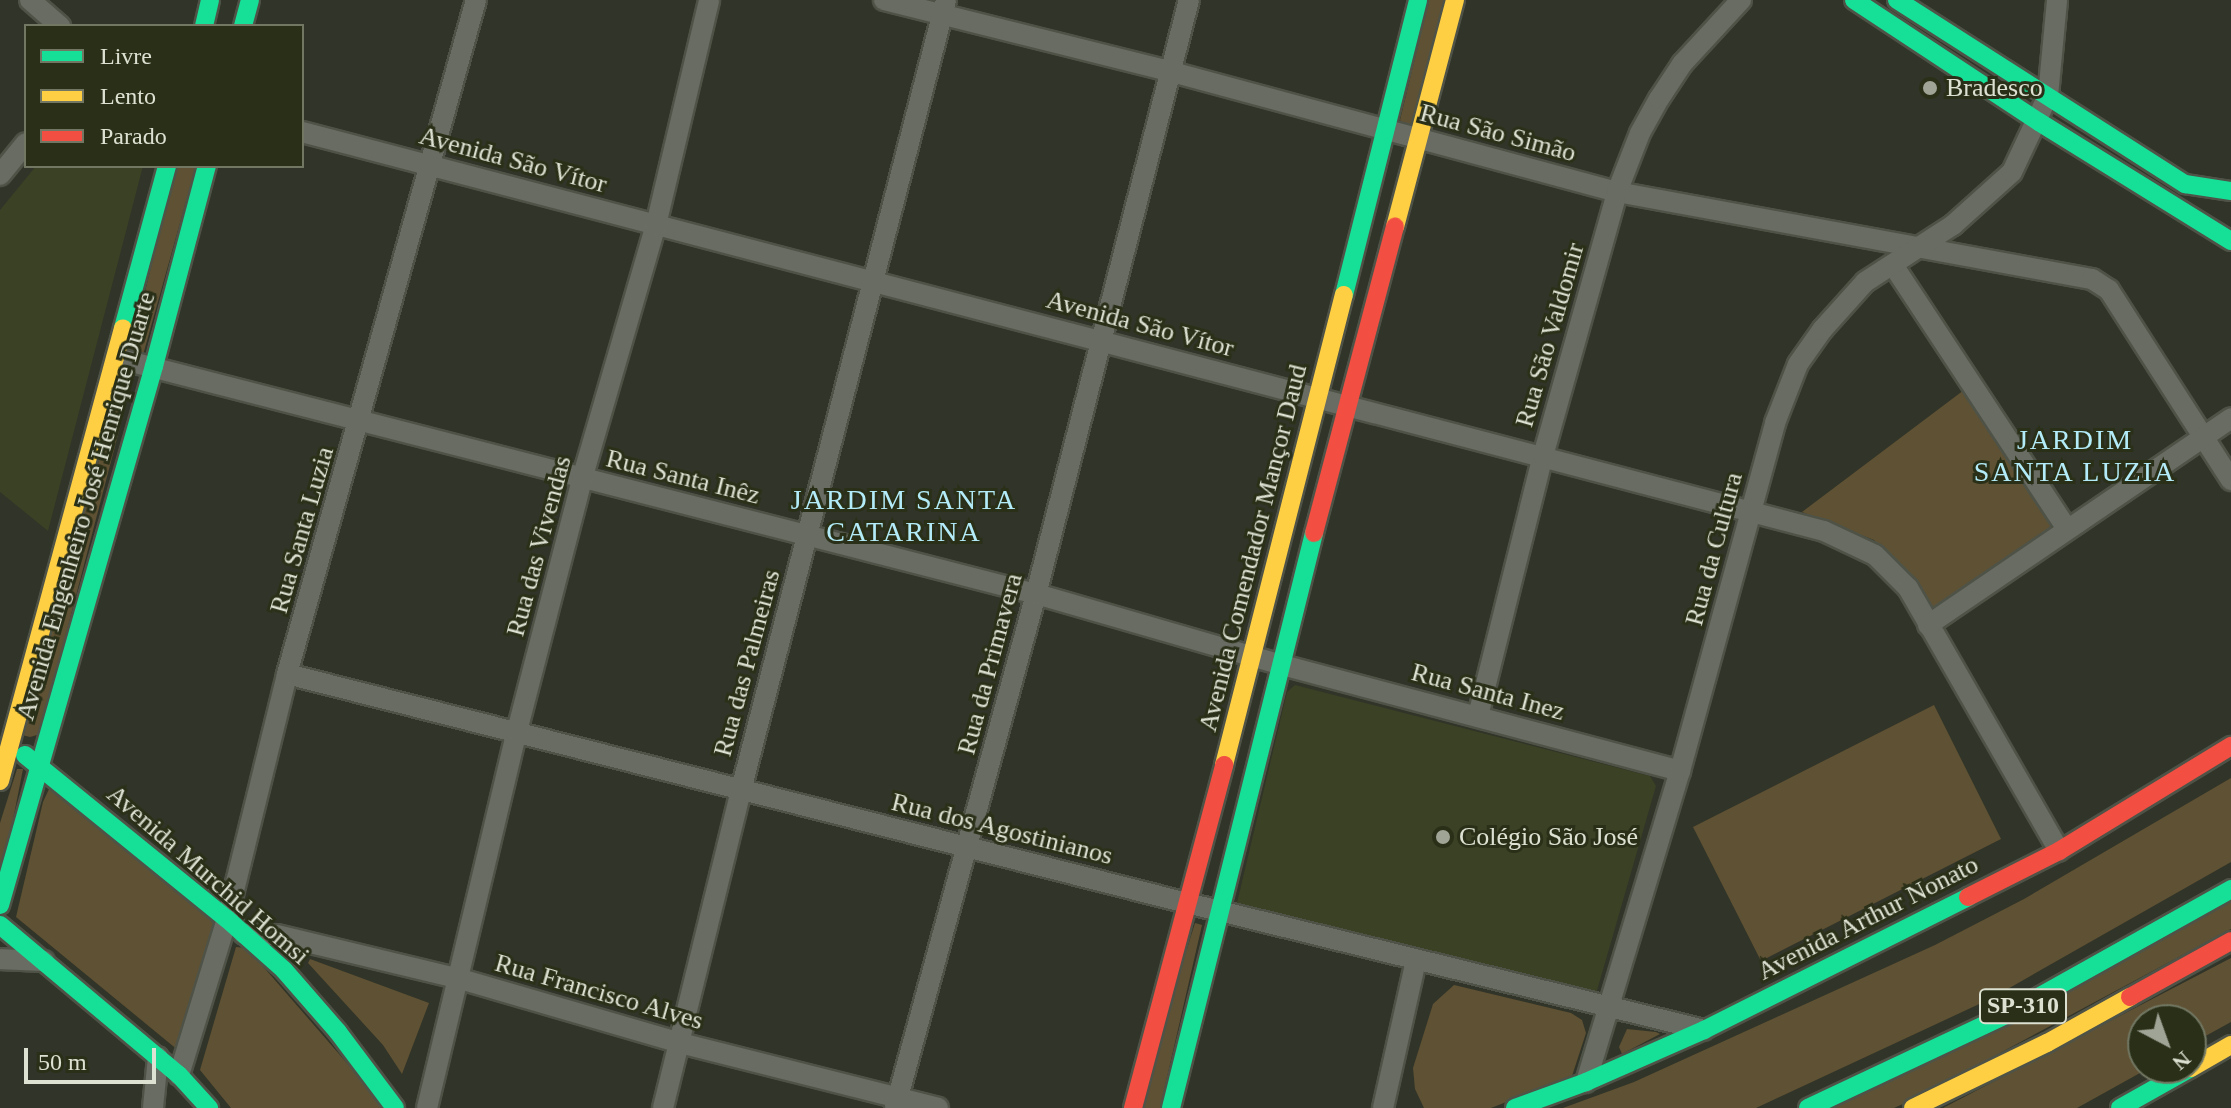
<!DOCTYPE html>
<meta charset="utf-8">
<style>
body{margin:0}
#map{position:relative;width:2231px;height:1108px;overflow:hidden;background:#313428;font-family:"Times New Roman",serif}
div>[style]{position:absolute}
[style*='--x']{left:calc(var(--x)*1px);top:calc(var(--y)*1px);width:calc(var(--w)*1px);rotate:calc(var(--a)*1deg)}
.built>*{inset:0;background:#3a4125}
.green>*{inset:0;background:#5f5133}
.roads{filter:drop-shadow(2px 0 #4f5347) drop-shadow(-2px 0 #4f5347) drop-shadow(0 2px #4f5347) drop-shadow(0 -2px #4f5347)}
.street>*{height:20px;margin:-10px;padding:0 10px;transform-origin:10px;border-radius:10px;background:#696c63}
.fast>*{height:18px;margin:-9px;padding:0 9px;transform-origin:9px;border-radius:9px;background:#16e098}
.slow>*{height:18px;margin:-9px;padding:0 9px;transform-origin:9px;border-radius:9px;background:#ffcf43}
.jam>*{height:18px;margin:-9px;padding:0 9px;transform-origin:9px;border-radius:9px;background:#f24e42}
.dots>*{width:22px;height:22px;translate:-50% -50%;box-sizing:border-box;border:4px solid #2a3018;border-radius:50%}
span{translate:-50% -50%;white-space:nowrap;text-align:center;line-height:1.15;-webkit-text-stroke:6px #2a3018;paint-order:stroke}
.shield-label span{padding:2px 6px;background:#2a3018;border:2px solid;border-radius:6px;-webkit-text-stroke-width:0}
.shield-label{font-size:24px;color:#dce1d2;font-weight:700}
.poi-label{font-size:26px;color:#dce1d2}
.left{translate:0 -50%;text-align:left}
.street-label{font-size:26px;color:#dce1d2}
.neighbourhood-label{font-size:28px;color:#b3ebf8;letter-spacing:2px}
.legend{position:absolute;left:24px;top:24px;width:280px;height:144px;box-sizing:border-box;background:#2a3018;border:2px solid #717762;margin:0;padding:10px 14px;list-style:none;font-size:24px;color:#dce1d2}
.legend li{display:flex;align-items:center;gap:16px;height:40px}
.legend b{width:40px;border:2px solid #717762}
.north{position:absolute;left:2127px;top:1004px;width:80px;height:80px;box-sizing:border-box;background:#2a3018;border:2px solid #717762;border-radius:50%;rotate:139deg;font-size:22px;font-weight:700;line-height:32px;text-align:center;color:#dce1d2}
.north::after{content:'';display:block;margin:auto;width:28px;height:36px;background:#a0a496;clip-path:polygon(50% 0,100% 100%,50% 72%,0 100%)}
.scale{position:absolute;left:24px;top:1048px;width:132px;height:36px;box-sizing:border-box;border:4px solid #dce1d2;border-top:0;padding-left:10px;font-size:24px;line-height:28px;white-space:nowrap;color:#dce1d2;-webkit-text-stroke:6px #2a3018;paint-order:stroke}
</style>
<div id="map">
<div class="built">
<i style="clip-path:polygon(36px 166px,143px 166px,48px 531px,0 492px,0 210px)"></i>
<i style="clip-path:polygon(1295px 685px,1650px 776px,1656px 786px,1596px 994px,1237px 903px,1287px 692px)"></i>
</div>
<div class="green">
<i style="clip-path:polygon(1429px 0,1448px 0,1419px 122px,1403px 127px,1400px 120px)"></i>
<i style="clip-path:polygon(176px 166px,196px 166px,143px 355px,135px 354px,131px 348px)"></i>
<i style="clip-path:polygon(124px 371px,131px 374px,132px 381px,42px 726px,37px 735px,30px 737px,22px 735px)"></i>
<i style="clip-path:polygon(1964px 390px,2055px 528px,1931px 613px,1918px 587px,1874px 540px,1802px 512px)"></i>
<i style="clip-path:polygon(1934px 705px,2001px 839px,1761px 961px,1693px 827px)"></i>
<i style="clip-path:polygon(17px 769px,23px 769px,0 886px,0 823px)"></i>
<i style="clip-path:polygon(2231px 778px,2231px 862px,1990px 999px,1756px 1108px,1563px 1108px,1634px 1082px,1935px 945px,2024px 899px)"></i>
<i style="clip-path:polygon(49px 789px,217px 925px,179px 1051px,16px 917px,43px 802px)"></i>
<i style="clip-path:polygon(2231px 900px,2231px 929px,1914px 1099px,1894px 1108px,1834px 1108px)"></i>
<i style="clip-path:polygon(1195px 923px,1202px 925px,1160px 1108px,1137px 1108px)"></i>
<i style="clip-path:polygon(236px 947px,247px 948px,386px 1108px,231px 1108px,200px 1070px)"></i>
<i style="clip-path:polygon(2231px 958px,2231px 1022px,2191px 1044px,2191px 1020px,2143px 1020px,2143px 1068px,2149px 1068px,2077px 1108px,1943px 1108px)"></i>
<i style="clip-path:polygon(310px 959px,429px 1003px,402px 1074px,383px 1045px,308px 963px)"></i>
<i style="clip-path:polygon(1454px 985px,1571px 1013px,1582px 1020px,1586px 1033px,1572px 1076px,1491px 1108px,1424px 1108px,1415px 1089px,1413px 1068px,1433px 1004px)"></i>
<i style="clip-path:polygon(1627px 1029px,1656px 1032px,1660px 1034px,1622px 1054px,1619px 1047px)"></i>
</div>
<div class="roads">
<div class="street">
<i style="--x:30;--y:0;--w:40;--a:41"></i>
<i style="--x:884;--y:0;--w:297;--a:14"></i>
<i style="--x:1172;--y:72;--w:461;--a:15.1"></i>
<i style="--x:1617;--y:192;--w:483;--a:10.4"></i>
<i style="--x:2092;--y:279;--w:20;--a:33"></i>
<i style="--x:2109;--y:290;--w:226;--a:57.3"></i>
<i style="--x:302;--y:132;--w:1573;--a:14.69"></i>
<i style="--x:1824;--y:531;--w:56;--a:25.2"></i>
<i style="--x:1875;--y:555;--w:47;--a:45"></i>
<i style="--x:1908;--y:588;--w:303;--a:60.1"></i>
<i style="--x:0;--y:175;--w:41;--a:-50.9"></i>
<i style="--x:1893;--y:265;--w:316;--a:56.6"></i>
<i style="--x:116;--y:358;--w:950;--a:14.39"></i>
<i style="--x:1036;--y:594;--w:256;--a:16.1"></i>
<i style="--x:1282;--y:665;--w:412;--a:14.9"></i>
<i style="--x:1928;--y:625;--w:367;--a:-34.3"></i>
<i style="--x:287;--y:674;--w:929;--a:14.28"></i>
<i style="--x:1187;--y:903;--w:532;--a:13.8"></i>
<i style="--x:1478;--y:716;--w:268;--a:-76"></i>
<i style="--x:1543;--y:456;--w:274;--a:-74.3"></i>
<i style="--x:1617;--y:192;--w:63;--a:-68.7"></i>
<i style="--x:1640;--y:133;--w:39;--a:-61"></i>
<i style="--x:1659;--y:99;--w:42;--a:-56.7"></i>
<i style="--x:1682;--y:64;--w:87;--a:-47.3"></i>
<i style="--x:244;--y:934;--w:33;--a:2"></i>
<i style="--x:277;--y:935;--w:188;--a:13.5"></i>
<i style="--x:460;--y:979;--w:229;--a:16.2"></i>
<i style="--x:680;--y:1043;--w:266;--a:14.1"></i>
<i style="--x:0;--y:959;--w:44;--a:2.6"></i>
<i style="--x:179;--y:1075;--w:163;--a:-72.9"></i>
<i style="--x:227;--y:919;--w:252;--a:-76.2"></i>
<i style="--x:287;--y:674;--w:700;--a:-74.34"></i>
<i style="--x:1586;--y:1082;--w:325;--a:-73.2"></i>
<i style="--x:1680;--y:771;--w:361;--a:-74.7"></i>
<i style="--x:1775;--y:423;--w:63;--a:-68.7"></i>
<i style="--x:1798;--y:364;--w:42;--a:-54.8"></i>
<i style="--x:1822;--y:330;--w:64;--a:-48.1"></i>
<i style="--x:1865;--y:282;--w:105;--a:-32.9"></i>
<i style="--x:1953;--y:225;--w:79;--a:-41.9"></i>
<i style="--x:2012;--y:172;--w:84;--a:-64.7"></i>
<i style="--x:2048;--y:96;--w:96;--a:-84.6"></i>
<i style="--x:153;--y:1108;--w:51;--a:-84.4"></i>
<i style="--x:427;--y:1108;--w:388;--a:-76.6"></i>
<i style="--x:517;--y:731;--w:260;--a:-75.5"></i>
<i style="--x:582;--y:479;--w:265;--a:-73.8"></i>
<i style="--x:656;--y:225;--w:231;--a:-76.7"></i>
<i style="--x:663;--y:1108;--w:327;--a:-76.2"></i>
<i style="--x:741;--y:790;--w:816;--a:-75.45"></i>
<i style="--x:895;--y:1108;--w:533;--a:-74.66"></i>
<i style="--x:1036;--y:594;--w:613;--a:-75.56"></i>
<i style="--x:1383;--y:1108;--w:152;--a:-77.4"></i>
</div>
<div class="fast">
<i style="--x:1854;--y:0;--w:222;--a:33.4"></i>
<i style="--x:2039;--y:122;--w:226;--a:31.8"></i>
<i style="--x:1897;--y:0;--w:342;--a:32.6"></i>
<i style="--x:2185;--y:184;--w:47;--a:8.7"></i>
<i style="--x:204;--y:26;--w:27;--a:-77"></i>
<i style="--x:243;--y:26;--w:27;--a:-75"></i>
<i style="--x:1344;--y:295;--w:304;--a:-75.9"></i>
<i style="--x:123;--y:328;--w:168;--a:-74.8"></i>
<i style="--x:25;--y:755;--w:260;--a:39.1"></i>
<i style="--x:227;--y:919;--w:76;--a:41.8"></i>
<i style="--x:284;--y:970;--w:82;--a:48.9"></i>
<i style="--x:338;--y:1032;--w:95;--a:53.1"></i>
<i style="--x:0;--y:905;--w:561;--a:-74.05"></i>
<i style="--x:154;--y:366;--w:207;--a:-75.2"></i>
<i style="--x:0;--y:925;--w:234;--a:40"></i>
<i style="--x:179;--y:1075;--w:45;--a:47.7"></i>
<i style="--x:1171;--y:1108;--w:593;--a:-76.03"></i>
<i style="--x:1515;--y:1108;--w:76;--a:-20.1"></i>
<i style="--x:1586;--y:1082;--w:129;--a:-23.8"></i>
<i style="--x:1704;--y:1030;--w:296;--a:-26.7"></i>
<i style="--x:1808;--y:1108;--w:219;--a:-25.2"></i>
<i style="--x:2006;--y:1015;--w:258;--a:-29.2"></i>
<i style="--x:2120;--y:1108;--w:81;--a:-29.4"></i>
</div>
<div class="slow">
<i style="--x:1395;--y:227;--w:235;--a:-75.2"></i>
<i style="--x:1224;--y:765;--w:485;--a:-75.7"></i>
<i style="--x:0;--y:781;--w:469;--a:-74.8"></i>
<i style="--x:2191;--y:1068;--w:46;--a:-29.9"></i>
<i style="--x:1913;--y:1108;--w:149;--a:-25.9"></i>
<i style="--x:2047;--y:1043;--w:95;--a:-29"></i>
</div>
<div class="jam">
<i style="--x:1314;--y:533;--w:317;--a:-75.2"></i>
<i style="--x:1968;--y:897;--w:102;--a:-26.8"></i>
<i style="--x:2059;--y:851;--w:202;--a:-31.4"></i>
<i style="--x:2130;--y:997;--w:115;--a:-29"></i>
<i style="--x:1133;--y:1108;--w:355;--a:-75.1"></i>
</div>
</div>
<div class="dots">
<i style="left:1930px;top:88px;background:#a0a496"></i>
<i style="left:1443px;top:837px;background:#a0a496"></i>
</div>
<div class="shield-label">
<span style="left:2023px;top:1006px">SP-310</span>
</div>
<div class="poi-label">
<span class="left" style="left:1946px;top:88px">Bradesco</span>
<span class="left" style="left:1459px;top:837px">Colégio São José</span>
</div>
<div class="street-label">
<span style="left:1498px;top:133px;rotate:15deg">Rua São Simão</span>
<span style="left:513px;top:160px;rotate:15deg">Avenida São Vítor</span>
<span style="left:1140px;top:324px;rotate:15deg">Avenida São Vítor</span>
<span style="left:1550px;top:335px;rotate:-74deg">Rua São Valdomir</span>
<span style="left:683px;top:477px;rotate:14deg">Rua Santa Inêz</span>
<span style="left:86px;top:506px;rotate:-74deg">Avenida Engenheiro José Henrique Duarte</span>
<span style="left:302px;top:530px;rotate:-74deg">Rua Santa Luzia</span>
<span style="left:539px;top:546px;rotate:-75deg">Rua das Vivendas</span>
<span style="left:1253px;top:548px;rotate:-76deg">Avenida Comendador Mançor Daud</span>
<span style="left:1714px;top:549px;rotate:-75deg">Rua da Cultura</span>
<span style="left:747px;top:663px;rotate:-75deg">Rua das Palmeiras</span>
<span style="left:990px;top:664px;rotate:-75deg">Rua da Primavera</span>
<span style="left:1488px;top:692px;rotate:15deg">Rua Santa Inez</span>
<span style="left:1002px;top:829px;rotate:14deg">Rua dos Agostinianos</span>
<span style="left:208px;top:875px;rotate:41deg">Avenida Murchid Homsi</span>
<span style="left:1868px;top:918px;rotate:-27deg">Avenida Arthur Nonato</span>
<span style="left:599px;top:992px;rotate:16deg">Rua Francisco Alves</span>
</div>
<div class="neighbourhood-label">
<span style="left:2075px;top:456px">JARDIM<br>SANTA LUZIA</span>
<span style="left:904px;top:516px">JARDIM SANTA<br>CATARINA</span>
</div>
<ul class="legend">
<li><b style="height:10px;background:#16e098"></b>Livre</li>
<li><b style="height:10px;background:#ffcf43"></b>Lento</li>
<li><b style="height:10px;background:#f24e42"></b>Parado</li>
</ul>
<div class="north">N</div>
<div class="scale">50 m</div>
</div>
